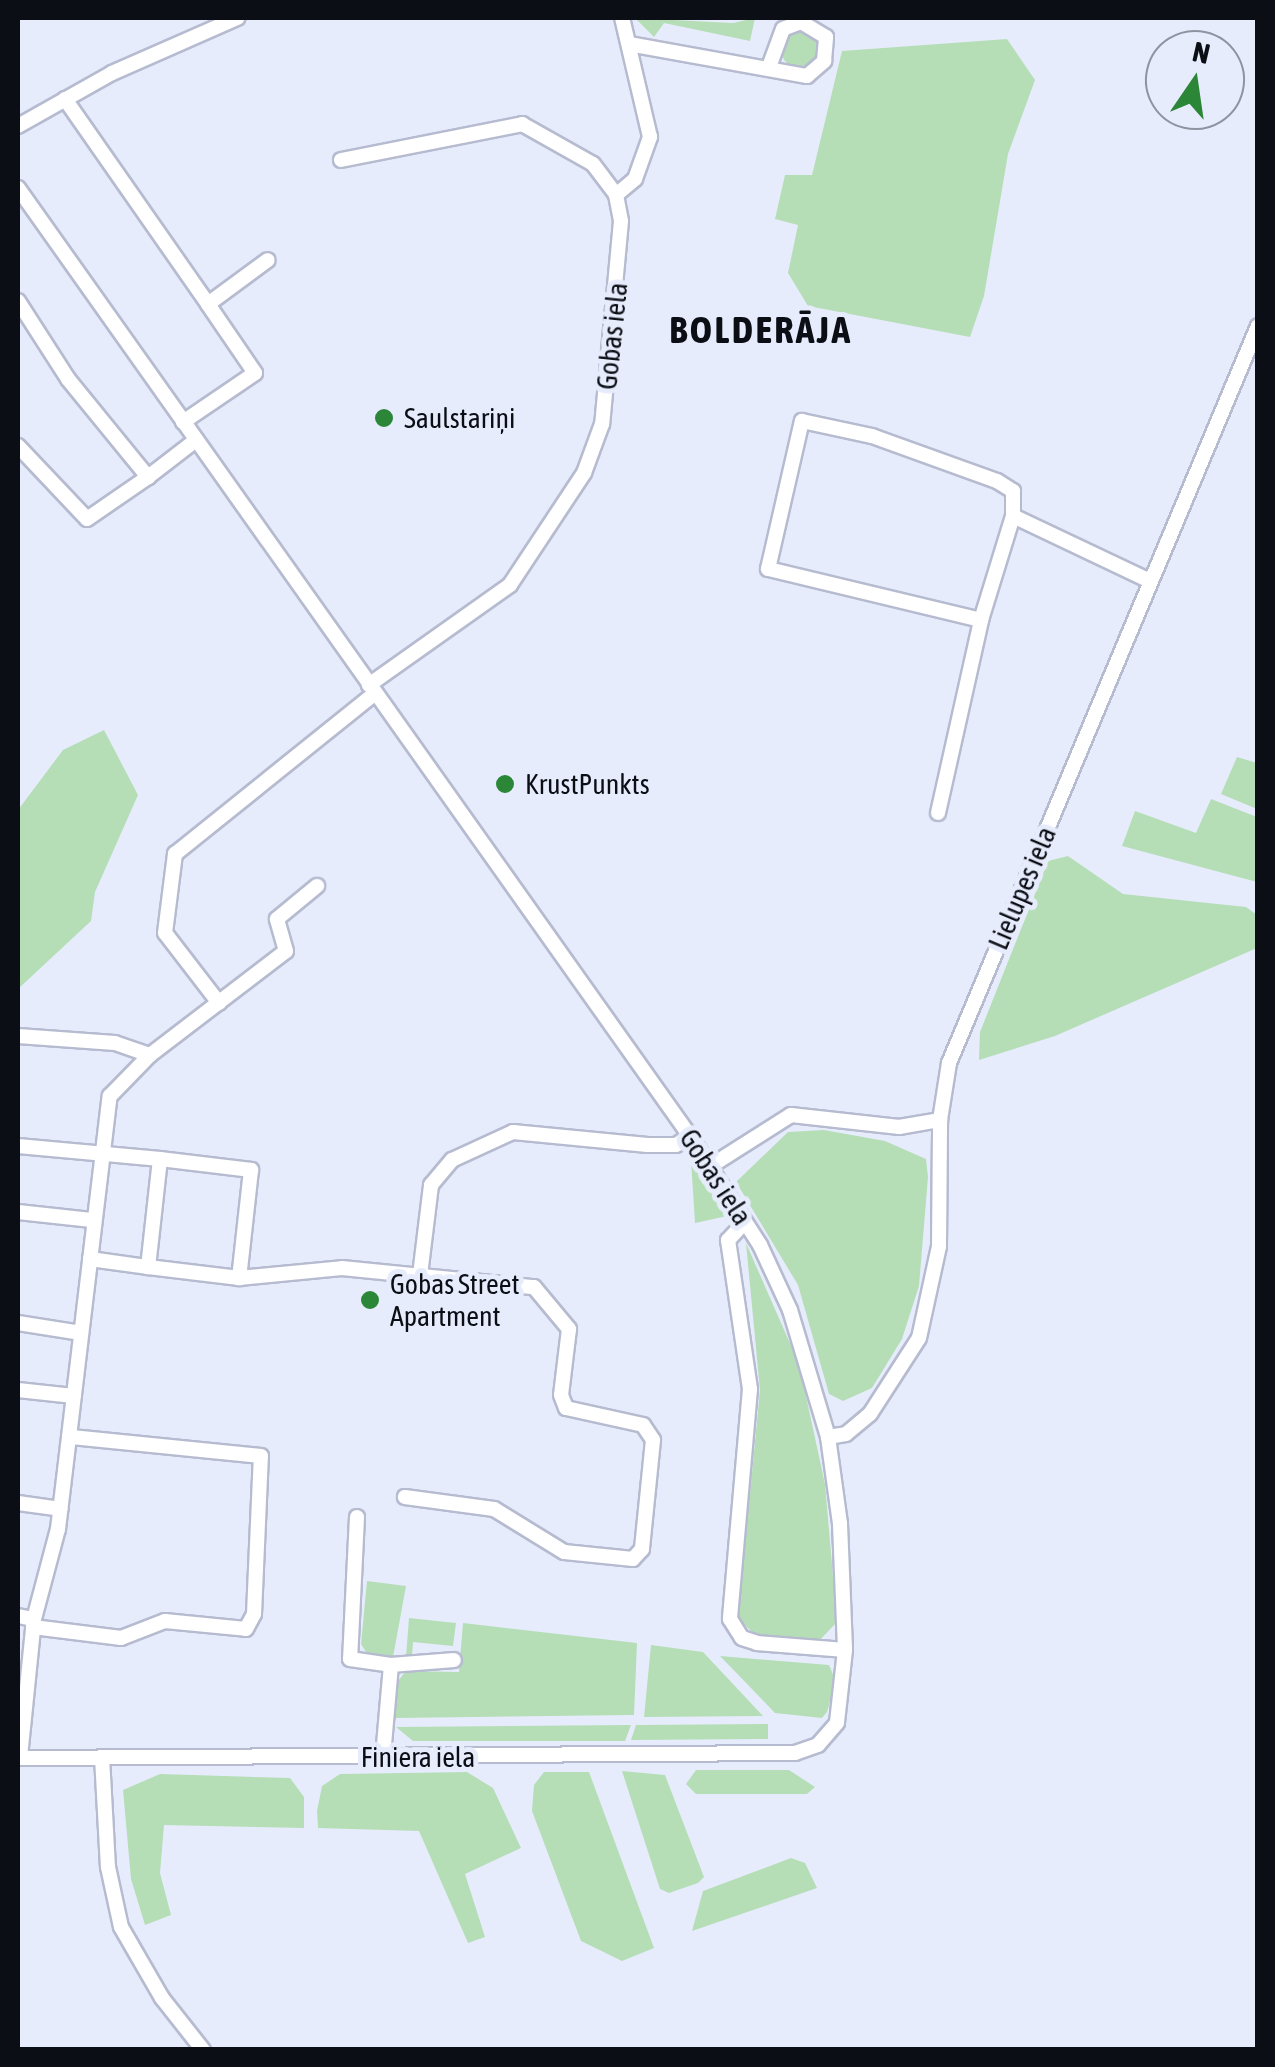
<!DOCTYPE html>
<meta charset="utf-8">
<style>
body{margin:0}
#map{position:relative;width:1275px;height:2067px;overflow:hidden;background:#e7ecfd;font-family:"Asap Condensed",sans-serif}
div>[style]{position:absolute}
[style*='--x']{left:calc(var(--x)*1px);top:calc(var(--y)*1px);width:calc(var(--w)*1px);rotate:calc(var(--a)*1deg)}
.green>*{inset:0;background:#b5deb6}
.round{border-radius:50%}
.roads{filter:drop-shadow(2px 0 #b6bbd0) drop-shadow(-2px 0 #b6bbd0) drop-shadow(0 2px #b6bbd0) drop-shadow(0 -2px #b6bbd0)}
.minor>*{height:14px;margin:-7px;padding:0 7px;transform-origin:7px;border-radius:7px;background:#fff}
.dots>*{width:28px;height:28px;translate:-50% -50%;box-sizing:border-box;border:5px solid #e7ecfd;border-radius:50%}
span{translate:-50% -50%;white-space:nowrap;text-align:center;line-height:1.15;-webkit-text-stroke:10px #e7ecfd;paint-order:stroke}
.street-label{font-size:28px;color:#0c0e15}
.poi-label{font-size:28px;color:#0c0e15}
.left{translate:0 -50%;text-align:left}
.district-label{font-size:38px;color:#0c0e15;font-weight:700;letter-spacing:2.5px}
.frame{position:absolute;inset:0;border:20px solid #0c0e15;pointer-events:none}
.north{position:absolute;left:1145px;top:30px;width:100px;height:100px;box-sizing:border-box;background:#e7ecfd;border:2px solid #8f93a0;border-radius:50%;rotate:13deg;font-size:28px;font-weight:700;line-height:40px;text-align:center;color:#0c0e15}
.north::after{content:'';display:block;margin:auto;width:35px;height:45px;background:#2b8637;clip-path:polygon(50% 0,100% 100%,50% 72%,0 100%)}
</style>
<div id="map">
<div class="green">
<i style="clip-path:polygon(635px 18px,733px 23px,755px 18px,750px 41px,664px 23px,654px 37px)"></i>
<i class="round" style="left:781px;top:29px;width:40px;height:40px"></i>
<i style="clip-path:polygon(1007px 39px,1035px 80px,1008px 154px,984px 296px,970px 337px,808px 306px,788px 273px,798px 225px,775px 219px,785px 175px,812px 175px,842px 51px)"></i>
<i style="clip-path:polygon(104px 730px,138px 795px,95px 892px,91px 921px,18px 989px,18px 810px,63px 750px)"></i>
<i style="clip-path:polygon(1237px 757px,1257px 763px,1257px 809px,1221px 794px)"></i>
<i style="clip-path:polygon(1211px 799px,1257px 817px,1257px 882px,1122px 846px,1135px 811px,1196px 833px)"></i>
<i style="clip-path:polygon(1068px 856px,1123px 894px,1246px 907px,1257px 915px,1257px 948px,1055px 1036px,979px 1060px,980px 1032px,1048px 861px)"></i>
<i style="clip-path:polygon(824px 1130px,885px 1141px,926px 1159px,928px 1177px,919px 1286px,902px 1339px,872px 1388px,843px 1401px,829px 1394px,798px 1285px,736px 1182px,788px 1132px)"></i>
<i style="clip-path:polygon(691px 1160px,696px 1162px,732px 1215px,695px 1223px)"></i>
<i style="clip-path:polygon(746px 1243px,799px 1364px,825px 1484px,837px 1622px,817px 1643px,756px 1636px,738px 1618px,760px 1390px)"></i>
<i style="clip-path:polygon(367px 1581px,406px 1586px,393px 1657px,366px 1652px,361px 1644px)"></i>
<i style="clip-path:polygon(409px 1618px,456px 1623px,453px 1646px,413px 1642px,412px 1657px,406px 1657px)"></i>
<i style="clip-path:polygon(463px 1623px,637px 1643px,634px 1715px,395px 1718px,397px 1682px,406px 1671px,459px 1672px)"></i>
<i style="clip-path:polygon(651px 1645px,703px 1652px,763px 1716px,644px 1717px)"></i>
<i style="clip-path:polygon(720px 1656px,829px 1665px,836px 1681px,827px 1712px,822px 1718px,775px 1713px)"></i>
<i style="clip-path:polygon(768px 1724px,768px 1739px,631px 1740px,636px 1725px)"></i>
<i style="clip-path:polygon(631px 1725px,625px 1741px,413px 1741px,396px 1727px)"></i>
<i style="clip-path:polygon(696px 1770px,789px 1770px,815px 1787px,807px 1794px,696px 1794px,686px 1784px)"></i>
<i style="clip-path:polygon(622px 1771px,665px 1775px,704px 1877px,698px 1883px,669px 1893px,660px 1889px)"></i>
<i style="clip-path:polygon(467px 1772px,493px 1788px,521px 1848px,465px 1874px,485px 1937px,468px 1943px,419px 1831px,318px 1828px,317px 1811px,322px 1786px,340px 1774px)"></i>
<i style="clip-path:polygon(544px 1772px,589px 1772px,654px 1948px,622px 1961px,581px 1941px,532px 1811px,534px 1785px)"></i>
<i style="clip-path:polygon(160px 1774px,290px 1778px,304px 1797px,304px 1828px,164px 1825px,160px 1873px,171px 1915px,145px 1925px,131px 1879px,123px 1790px)"></i>
<i style="clip-path:polygon(791px 1858px,805px 1863px,817px 1888px,692px 1931px,703px 1891px)"></i>
</div>
<div class="roads">
<div class="minor">
<i style="--x:629;--y:44;--w:181;--a:10.2"></i>
<i style="--x:807;--y:76;--w:23;--a:-41"></i>
<i style="--x:824;--y:61;--w:24;--a:-85"></i>
<i style="--x:826;--y:37;--w:29;--a:-149"></i>
<i style="--x:801;--y:22;--w:19;--a:159"></i>
<i style="--x:783;--y:29;--w:40;--a:110.2"></i>
<i style="--x:65;--y:99;--w:250;--a:55.1"></i>
<i style="--x:208;--y:304;--w:74;--a:-36.3"></i>
<i style="--x:18;--y:126;--w:108;--a:-29.4"></i>
<i style="--x:112;--y:73;--w:137;--a:-23.7"></i>
<i style="--x:341;--y:160;--w:185;--a:-11.2"></i>
<i style="--x:522;--y:124;--w:81;--a:29.4"></i>
<i style="--x:593;--y:164;--w:39;--a:53"></i>
<i style="--x:616;--y:195;--w:26;--a:79"></i>
<i style="--x:621;--y:221;--w:204;--a:95.3"></i>
<i style="--x:602;--y:424;--w:52;--a:110.2"></i>
<i style="--x:584;--y:473;--w:134;--a:123.5"></i>
<i style="--x:510;--y:585;--w:173;--a:144.7"></i>
<i style="--x:18;--y:188;--w:1162;--a:54.67"></i>
<i style="--x:690;--y:1136;--w:130;--a:57.3"></i>
<i style="--x:760;--y:1245;--w:72;--a:65.2"></i>
<i style="--x:790;--y:1310;--w:133;--a:73.3"></i>
<i style="--x:828;--y:1437;--w:88;--a:82.1"></i>
<i style="--x:840;--y:1524;--w:126;--a:87.7"></i>
<i style="--x:845;--y:1650;--w:73;--a:96.3"></i>
<i style="--x:837;--y:1723;--w:29;--a:131"></i>
<i style="--x:818;--y:1745;--w:24;--a:161"></i>
<i style="--x:795;--y:1753;--w:777;--a:179.63"></i>
<i style="--x:616;--y:195;--w:25;--a:-40"></i>
<i style="--x:635;--y:179;--w:45;--a:-70.3"></i>
<i style="--x:650;--y:137;--w:122;--a:-103.2"></i>
<i style="--x:18;--y:301;--w:93;--a:57.3"></i>
<i style="--x:68;--y:379;--w:127;--a:50.8"></i>
<i style="--x:148;--y:477;--w:61;--a:-37.6"></i>
<i style="--x:183;--y:422;--w:87;--a:-34.2"></i>
<i style="--x:255;--y:373;--w:83;--a:-124.3"></i>
<i style="--x:18;--y:446;--w:100;--a:46.6"></i>
<i style="--x:87;--y:519;--w:74;--a:-34.5"></i>
<i style="--x:981;--y:620;--w:219;--a:-166.5"></i>
<i style="--x:768;--y:569;--w:152;--a:-77.1"></i>
<i style="--x:802;--y:421;--w:72;--a:12.1"></i>
<i style="--x:872;--y:436;--w:133;--a:19.8"></i>
<i style="--x:997;--y:481;--w:19;--a:32"></i>
<i style="--x:1013;--y:491;--w:25;--a:90"></i>
<i style="--x:938;--y:813;--w:198;--a:-77.4"></i>
<i style="--x:981;--y:620;--w:109;--a:-72.9"></i>
<i style="--x:1013;--y:516;--w:152;--a:25.4"></i>
<i style="--x:219;--y:1003;--w:88;--a:-127.6"></i>
<i style="--x:165;--y:933;--w:80;--a:-82.8"></i>
<i style="--x:175;--y:854;--w:257;--a:-38.8"></i>
<i style="--x:18;--y:1036;--w:97;--a:4.1"></i>
<i style="--x:115;--y:1043;--w:37;--a:19"></i>
<i style="--x:18;--y:1146;--w:143;--a:5.2"></i>
<i style="--x:160;--y:1159;--w:109;--a:96.3"></i>
<i style="--x:148;--y:1267;--w:92;--a:6.9"></i>
<i style="--x:239;--y:1278;--w:103;--a:-5.5"></i>
<i style="--x:342;--y:1268;--w:193;--a:5.7"></i>
<i style="--x:534;--y:1287;--w:55;--a:50.2"></i>
<i style="--x:569;--y:1329;--w:66;--a:96.9"></i>
<i style="--x:561;--y:1395;--w:14;--a:69"></i>
<i style="--x:566;--y:1408;--w:79;--a:12.4"></i>
<i style="--x:643;--y:1425;--w:18;--a:56"></i>
<i style="--x:653;--y:1440;--w:110;--a:95.8"></i>
<i style="--x:642;--y:1549;--w:13;--a:132"></i>
<i style="--x:633;--y:1559;--w:69;--a:-174.2"></i>
<i style="--x:564;--y:1552;--w:82;--a:-148.4"></i>
<i style="--x:494;--y:1509;--w:90;--a:-172.3"></i>
<i style="--x:160;--y:1159;--w:92;--a:6.9"></i>
<i style="--x:251;--y:1170;--w:109;--a:96.3"></i>
<i style="--x:709;--y:1167;--w:97;--a:-32.4"></i>
<i style="--x:791;--y:1115;--w:109;--a:6.3"></i>
<i style="--x:899;--y:1127;--w:42;--a:-9.7"></i>
<i style="--x:18;--y:1212;--w:74;--a:6.2"></i>
<i style="--x:745;--y:1222;--w:25;--a:133"></i>
<i style="--x:728;--y:1240;--w:151;--a:81.6"></i>
<i style="--x:750;--y:1389;--w:231;--a:95"></i>
<i style="--x:730;--y:1619;--w:22;--a:58"></i>
<i style="--x:742;--y:1638;--w:16;--a:18"></i>
<i style="--x:757;--y:1643;--w:88;--a:4.5"></i>
<i style="--x:90;--y:1259;--w:59;--a:7.9"></i>
<i style="--x:420;--y:1275;--w:91;--a:-83"></i>
<i style="--x:431;--y:1185;--w:33;--a:-50"></i>
<i style="--x:452;--y:1160;--w:67;--a:-24.7"></i>
<i style="--x:513;--y:1132;--w:135;--a:5.5"></i>
<i style="--x:647;--y:1145;--w:29;--a:0"></i>
<i style="--x:676;--y:1145;--w:17;--a:-33"></i>
<i style="--x:18;--y:1323;--w:64;--a:9"></i>
<i style="--x:18;--y:1390;--w:56;--a:6.1"></i>
<i style="--x:828;--y:1437;--w:18;--a:-9"></i>
<i style="--x:846;--y:1434;--w:31;--a:-40"></i>
<i style="--x:870;--y:1414;--w:90;--a:-57.2"></i>
<i style="--x:919;--y:1338;--w:94;--a:-77.7"></i>
<i style="--x:939;--y:1246;--w:126;--a:-89.5"></i>
<i style="--x:940;--y:1120;--w:58;--a:-81"></i>
<i style="--x:949;--y:1063;--w:799;--a:-67.25"></i>
<i style="--x:18;--y:1503;--w:43;--a:7.9"></i>
<i style="--x:357;--y:1517;--w:142;--a:92.8"></i>
<i style="--x:350;--y:1659;--w:41;--a:8.3"></i>
<i style="--x:391;--y:1665;--w:92;--a:95"></i>
<i style="--x:18;--y:1616;--w:16;--a:11"></i>
<i style="--x:33;--y:1627;--w:89;--a:7.1"></i>
<i style="--x:121;--y:1638;--w:47;--a:-21.1"></i>
<i style="--x:165;--y:1621;--w:81;--a:5.6"></i>
<i style="--x:246;--y:1629;--w:17;--a:-62"></i>
<i style="--x:254;--y:1614;--w:158;--a:-87.5"></i>
<i style="--x:261;--y:1456;--w:193;--a:-174.3"></i>
<i style="--x:391;--y:1665;--w:63;--a:-4.5"></i>
<i style="--x:20;--y:1757;--w:139;--a:-84.2"></i>
<i style="--x:34;--y:1619;--w:93;--a:-75.1"></i>
<i style="--x:58;--y:1529;--w:436;--a:-83.2"></i>
<i style="--x:110;--y:1096;--w:57;--a:-45.7"></i>
<i style="--x:150;--y:1055;--w:171;--a:-37.4"></i>
<i style="--x:286;--y:951;--w:33;--a:-106"></i>
<i style="--x:277;--y:919;--w:52;--a:-39.5"></i>
<i style="--x:102;--y:1757;--w:110;--a:86.9"></i>
<i style="--x:108;--y:1867;--w:61;--a:77.8"></i>
<i style="--x:121;--y:1927;--w:82;--a:60"></i>
<i style="--x:162;--y:1998;--w:66;--a:51.7"></i>
</div>
</div>
<div class="dots">
<i style="left:384px;top:418px;background:#2b8637"></i>
<i style="left:505px;top:784px;background:#2b8637"></i>
<i style="left:370px;top:1300px;background:#2b8637"></i>
</div>
<div class="street-label">
<span style="left:612px;top:336px;rotate:-84deg">Gobas iela</span>
<span style="left:1022px;top:888px;rotate:-67deg">Lielupes iela</span>
<span style="left:716px;top:1177px;rotate:57deg">Gobas iela</span>
<span style="left:418px;top:1757px">Finiera iela</span>
</div>
<div class="poi-label">
<span class="left" style="left:404px;top:418px">Saulstariņi</span>
<span class="left" style="left:525px;top:784px">KrustPunkts</span>
<span class="left" style="left:390px;top:1300px">Gobas Street<br>Apartment</span>
</div>
<div class="district-label">
<span style="left:761px;top:330px">BOLDERĀJA</span>
</div>
<div class="frame"></div>
<div class="north">N</div>
</div>
